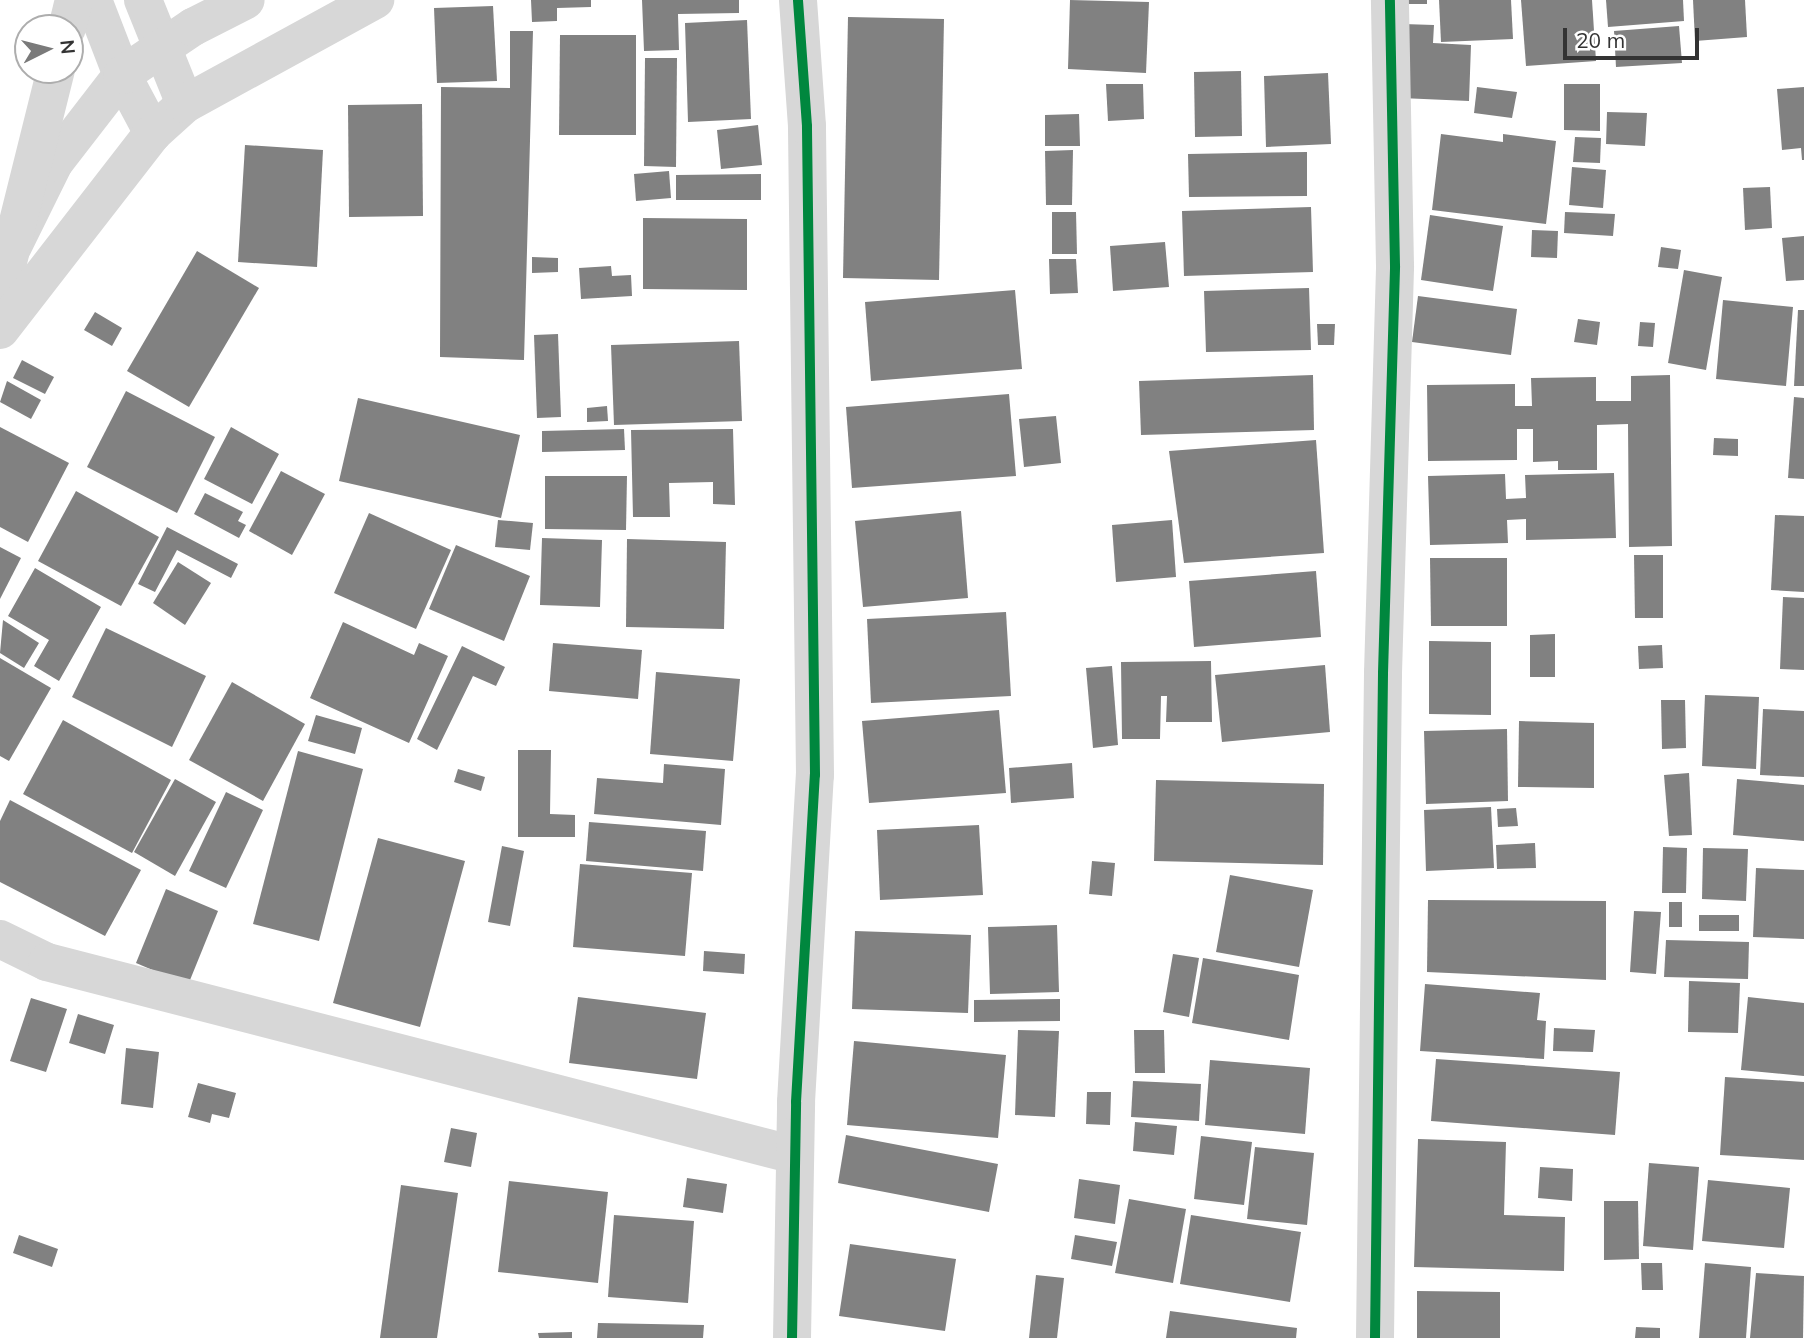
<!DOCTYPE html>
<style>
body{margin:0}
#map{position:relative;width:1804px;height:1338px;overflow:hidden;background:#fff;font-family:Mulish,sans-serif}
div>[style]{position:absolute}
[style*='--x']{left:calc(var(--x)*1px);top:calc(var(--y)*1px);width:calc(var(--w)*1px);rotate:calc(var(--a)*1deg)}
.building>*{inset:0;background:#818181}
.minor>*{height:38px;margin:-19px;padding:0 19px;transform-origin:19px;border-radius:19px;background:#d7d7d7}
.cycleway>*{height:10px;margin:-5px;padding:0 5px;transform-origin:5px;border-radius:5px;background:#00873e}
span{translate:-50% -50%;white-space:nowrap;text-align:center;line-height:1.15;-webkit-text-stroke:7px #fff;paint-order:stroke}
.north{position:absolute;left:14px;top:14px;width:70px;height:70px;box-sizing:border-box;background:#fff;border:2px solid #adadad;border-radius:50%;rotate:84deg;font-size:19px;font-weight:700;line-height:28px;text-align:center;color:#333}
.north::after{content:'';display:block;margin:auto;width:24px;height:32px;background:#7a7a7a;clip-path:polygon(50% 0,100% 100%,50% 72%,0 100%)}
.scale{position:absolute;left:1563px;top:28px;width:136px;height:32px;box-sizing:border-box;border:4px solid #333;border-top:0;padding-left:9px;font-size:21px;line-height:24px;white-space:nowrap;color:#333;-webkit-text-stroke:5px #fff;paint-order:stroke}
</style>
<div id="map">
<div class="building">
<i style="clip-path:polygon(531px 0,591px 0,591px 7px,557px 8px,557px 21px,532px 22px)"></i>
<i style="clip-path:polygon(642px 0,739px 0,739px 13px,678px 14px,679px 50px,644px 51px)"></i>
<i style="clip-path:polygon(1070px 0,1149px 2px,1146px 73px,1068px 69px)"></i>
<i style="clip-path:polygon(1404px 0,1427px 0,1427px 4px,1404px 4px)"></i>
<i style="clip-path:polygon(1439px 0,1511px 0,1513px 39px,1441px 42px)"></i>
<i style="clip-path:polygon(1521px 0,1592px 0,1596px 61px,1526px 66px)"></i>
<i style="clip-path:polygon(1606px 0,1683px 0,1684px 21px,1608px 27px)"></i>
<i style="clip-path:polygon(1693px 0,1745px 0,1747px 37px,1695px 41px)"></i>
<i style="clip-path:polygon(493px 6px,497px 81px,437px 83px,434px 8px)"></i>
<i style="clip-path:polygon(848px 17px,944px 19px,939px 280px,843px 278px)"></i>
<i style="clip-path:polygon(747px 20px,751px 119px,688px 122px,685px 23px)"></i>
<i style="clip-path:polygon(1403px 24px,1434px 25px,1433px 43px,1471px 45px,1469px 101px,1401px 98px)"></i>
<i style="clip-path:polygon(1679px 26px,1682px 63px,1616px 67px,1614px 31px)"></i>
<i style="clip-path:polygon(510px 31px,533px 31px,524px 360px,440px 357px,441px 87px,510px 88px)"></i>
<i style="clip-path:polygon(560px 35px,636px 35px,636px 135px,559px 135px)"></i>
<i style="clip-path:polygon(645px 58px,677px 58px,676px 167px,644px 166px)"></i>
<i style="clip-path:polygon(1241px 71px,1242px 136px,1195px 137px,1194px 72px)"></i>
<i style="clip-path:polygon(1328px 73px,1331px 144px,1266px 147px,1264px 76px)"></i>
<i style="clip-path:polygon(1106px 84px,1143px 84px,1144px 119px,1108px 121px)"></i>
<i style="clip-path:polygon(1564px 84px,1600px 84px,1600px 131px,1564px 130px)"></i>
<i style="clip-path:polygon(1477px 87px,1517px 92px,1512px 118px,1474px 113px)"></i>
<i style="clip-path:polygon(1804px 87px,1804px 160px,1802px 160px,1801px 148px,1782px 150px,1777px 89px)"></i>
<i style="clip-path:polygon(422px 104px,423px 216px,349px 217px,348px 105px)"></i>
<i style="clip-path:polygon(1607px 112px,1647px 113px,1645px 146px,1606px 144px)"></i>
<i style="clip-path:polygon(1079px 114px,1080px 146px,1045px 146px,1045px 115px)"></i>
<i style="clip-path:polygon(758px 125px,762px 165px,721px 169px,717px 130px)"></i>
<i style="clip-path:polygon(1441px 134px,1503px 142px,1503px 134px,1556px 141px,1546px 224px,1432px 210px)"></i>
<i style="clip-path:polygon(1575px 137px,1601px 138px,1600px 163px,1573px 162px)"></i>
<i style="clip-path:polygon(245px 145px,323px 150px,317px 267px,238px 262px)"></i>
<i style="clip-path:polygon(1073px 150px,1072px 205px,1046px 205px,1045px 151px)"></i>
<i style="clip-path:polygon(1307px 152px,1307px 196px,1189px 197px,1188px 154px)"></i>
<i style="clip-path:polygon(1572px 167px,1606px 170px,1603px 208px,1569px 205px)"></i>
<i style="clip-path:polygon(669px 171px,671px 198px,636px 201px,634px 174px)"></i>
<i style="clip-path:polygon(761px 174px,761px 200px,676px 200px,676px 175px)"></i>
<i style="clip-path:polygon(1770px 187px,1772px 228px,1745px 230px,1743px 188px)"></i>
<i style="clip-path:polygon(1311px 207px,1313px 272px,1184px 276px,1182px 211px)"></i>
<i style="clip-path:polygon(1052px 212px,1076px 212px,1077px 254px,1052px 254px)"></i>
<i style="clip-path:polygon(1565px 212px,1615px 214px,1613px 236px,1564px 233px)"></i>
<i style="clip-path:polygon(1430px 215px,1503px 226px,1493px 291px,1421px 280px)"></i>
<i style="clip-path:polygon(643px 218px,747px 219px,747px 290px,643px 289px)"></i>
<i style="clip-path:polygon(1532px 230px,1558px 231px,1557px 258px,1531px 257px)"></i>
<i style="clip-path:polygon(1804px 236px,1804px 280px,1786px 281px,1782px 238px)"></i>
<i style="clip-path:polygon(1165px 242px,1169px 287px,1113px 291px,1110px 246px)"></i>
<i style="clip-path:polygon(1661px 247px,1681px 250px,1678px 269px,1658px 267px)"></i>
<i style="clip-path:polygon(197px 251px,259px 288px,189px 407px,127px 371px)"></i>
<i style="clip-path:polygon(532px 257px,558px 258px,558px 272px,532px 273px)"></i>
<i style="clip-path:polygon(1049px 259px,1076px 259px,1078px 293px,1050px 294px)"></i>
<i style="clip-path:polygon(611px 266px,612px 276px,631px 275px,632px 296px,581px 299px,579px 268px)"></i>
<i style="clip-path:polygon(1684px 270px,1722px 277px,1706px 370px,1668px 363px)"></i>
<i style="clip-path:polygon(1309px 288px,1311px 350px,1206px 352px,1204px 291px)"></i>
<i style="clip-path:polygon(1015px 290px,1022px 369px,871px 381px,865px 302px)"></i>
<i style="clip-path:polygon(1418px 296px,1517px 309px,1511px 355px,1412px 342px)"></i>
<i style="clip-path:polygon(1723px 300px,1793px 307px,1786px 386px,1716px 379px)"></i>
<i style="clip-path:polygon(1798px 310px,1804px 310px,1804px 386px,1794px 386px)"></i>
<i style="clip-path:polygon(95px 312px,122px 328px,112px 346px,84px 330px)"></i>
<i style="clip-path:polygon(1578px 319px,1600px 322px,1597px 345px,1574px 342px)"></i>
<i style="clip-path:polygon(1640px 322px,1655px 323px,1653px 347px,1638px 346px)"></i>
<i style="clip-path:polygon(1317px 324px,1335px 324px,1334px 345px,1318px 345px)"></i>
<i style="clip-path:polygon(558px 334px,561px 417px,537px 418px,534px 335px)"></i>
<i style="clip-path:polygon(739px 341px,742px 421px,614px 425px,611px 345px)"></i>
<i style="clip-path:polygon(22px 360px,54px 377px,45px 394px,13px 378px)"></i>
<i style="clip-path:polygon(1313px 375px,1314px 430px,1141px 435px,1139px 381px)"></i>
<i style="clip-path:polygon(1670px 375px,1672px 546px,1629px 547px,1628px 424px,1597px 425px,1597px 470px,1558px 470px,1558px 461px,1533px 462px,1533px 429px,1517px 429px,1517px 460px,1428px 461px,1427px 385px,1515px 384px,1515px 406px,1532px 406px,1531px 378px,1596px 377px,1596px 401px,1631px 401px,1631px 376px)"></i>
<i style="clip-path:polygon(7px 381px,41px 400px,31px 419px,0 402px)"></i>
<i style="clip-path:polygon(126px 391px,215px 437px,177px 513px,87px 467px)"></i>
<i style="clip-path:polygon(1009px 394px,1016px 476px,852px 488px,846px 407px)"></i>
<i style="clip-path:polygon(1794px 397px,1804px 398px,1804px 479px,1788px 478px)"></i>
<i style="clip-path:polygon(358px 398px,520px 435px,501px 518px,339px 481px)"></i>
<i style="clip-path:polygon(607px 406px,608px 421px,587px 422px,587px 408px)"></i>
<i style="clip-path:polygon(1056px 416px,1061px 463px,1024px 467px,1019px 419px)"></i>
<i style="clip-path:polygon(0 427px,69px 463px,28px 542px,0 527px)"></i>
<i style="clip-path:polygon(231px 427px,279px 454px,252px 504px,204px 479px)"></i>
<i style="clip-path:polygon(624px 429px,625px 450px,542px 452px,542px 431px)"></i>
<i style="clip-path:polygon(733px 429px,735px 505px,713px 504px,713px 482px,669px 483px,670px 517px,633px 517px,631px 430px)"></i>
<i style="clip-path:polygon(1714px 438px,1738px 439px,1738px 456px,1713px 455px)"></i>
<i style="clip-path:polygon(1316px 440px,1324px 553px,1184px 563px,1169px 451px)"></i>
<i style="clip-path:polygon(281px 471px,325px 494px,292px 555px,249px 531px)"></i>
<i style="clip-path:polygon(1614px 473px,1616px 538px,1526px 540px,1526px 519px,1507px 520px,1508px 543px,1430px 545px,1428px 476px,1505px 474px,1506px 499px,1526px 498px,1525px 475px)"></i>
<i style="clip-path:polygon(545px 476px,627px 476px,626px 530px,545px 529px)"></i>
<i style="clip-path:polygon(76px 491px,159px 537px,121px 606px,38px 561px)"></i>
<i style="clip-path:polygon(205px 493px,243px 512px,238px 521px,246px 525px,239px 538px,194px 514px)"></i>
<i style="clip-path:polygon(961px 511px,968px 598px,863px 607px,855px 521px)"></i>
<i style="clip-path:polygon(369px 513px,451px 550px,416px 629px,334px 593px)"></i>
<i style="clip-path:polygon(1775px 515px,1804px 516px,1804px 592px,1771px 590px)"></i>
<i style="clip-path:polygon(498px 520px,533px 523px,530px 550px,495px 547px)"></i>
<i style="clip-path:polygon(1172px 520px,1176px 577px,1116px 582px,1112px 525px)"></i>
<i style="clip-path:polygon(167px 527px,238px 564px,231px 578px,177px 550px,155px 592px,138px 584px)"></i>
<i style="clip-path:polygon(542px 538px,602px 540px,600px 607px,540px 605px)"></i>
<i style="clip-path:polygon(627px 539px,726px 542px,724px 629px,626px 627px)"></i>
<i style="clip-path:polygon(456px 545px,530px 576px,504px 641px,429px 609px)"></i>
<i style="clip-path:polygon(0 547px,21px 558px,0 599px)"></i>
<i style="clip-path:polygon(1634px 555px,1663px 555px,1663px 618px,1635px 618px)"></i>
<i style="clip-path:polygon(1430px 558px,1507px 558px,1507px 626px,1431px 626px)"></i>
<i style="clip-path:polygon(178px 562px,211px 583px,185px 625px,153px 603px)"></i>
<i style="clip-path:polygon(35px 568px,101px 607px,59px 681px,34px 666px,49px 640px,8px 616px)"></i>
<i style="clip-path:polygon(1316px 571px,1321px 637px,1194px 647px,1189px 581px)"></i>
<i style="clip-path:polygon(1783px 597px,1804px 598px,1804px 670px,1780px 669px)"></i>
<i style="clip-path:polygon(1006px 612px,1011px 696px,871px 703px,867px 619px)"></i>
<i style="clip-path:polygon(3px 620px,39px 643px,24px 668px,0 653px)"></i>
<i style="clip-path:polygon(343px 622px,414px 655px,419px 643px,448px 656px,409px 743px,310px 698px)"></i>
<i style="clip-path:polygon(106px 628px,206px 676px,172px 747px,72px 697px)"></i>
<i style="clip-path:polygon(1555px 634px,1555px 677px,1530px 677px,1530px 635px)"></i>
<i style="clip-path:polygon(1429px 641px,1491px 642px,1491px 715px,1429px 714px)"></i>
<i style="clip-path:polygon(553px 643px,642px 650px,638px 699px,549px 691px)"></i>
<i style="clip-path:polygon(1662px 645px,1663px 668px,1639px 669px,1638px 646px)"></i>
<i style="clip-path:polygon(462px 646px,505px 667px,496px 686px,473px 676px,437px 750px,417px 739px)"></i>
<i style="clip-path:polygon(0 658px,51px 688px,9px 761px,0 756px)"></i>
<i style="clip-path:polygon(1211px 661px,1212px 722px,1166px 722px,1167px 696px,1161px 696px,1160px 739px,1122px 739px,1121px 662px)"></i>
<i style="clip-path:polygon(1325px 665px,1330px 732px,1222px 742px,1215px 675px)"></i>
<i style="clip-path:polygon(1112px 666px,1118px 745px,1093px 748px,1086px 668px)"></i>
<i style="clip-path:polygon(656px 672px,740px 679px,733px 761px,650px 754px)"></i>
<i style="clip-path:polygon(232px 682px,305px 724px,263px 801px,189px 760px)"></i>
<i style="clip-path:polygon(1705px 695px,1759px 697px,1756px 769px,1702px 766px)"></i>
<i style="clip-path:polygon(1661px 700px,1685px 700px,1686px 748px,1662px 749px)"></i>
<i style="clip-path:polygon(1763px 709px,1804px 711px,1804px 777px,1760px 775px)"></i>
<i style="clip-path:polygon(999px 710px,1006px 793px,869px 803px,862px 721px)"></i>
<i style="clip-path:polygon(316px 715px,362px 728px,355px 754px,308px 741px)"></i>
<i style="clip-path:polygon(63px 720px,171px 780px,132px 853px,23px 794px)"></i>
<i style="clip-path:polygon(1519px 721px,1594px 723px,1594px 788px,1518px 787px)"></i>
<i style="clip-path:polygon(1507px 729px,1508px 801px,1426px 804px,1424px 731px)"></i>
<i style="clip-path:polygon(518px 750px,551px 750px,550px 814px,575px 815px,575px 837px,518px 837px)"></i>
<i style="clip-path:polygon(298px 751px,363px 769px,319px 941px,253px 924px)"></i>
<i style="clip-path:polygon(1072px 763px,1074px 798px,1011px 803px,1009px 768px)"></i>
<i style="clip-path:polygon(664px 764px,725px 769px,721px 825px,594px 814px,597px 778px,663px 783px)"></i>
<i style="clip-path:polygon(458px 769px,485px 777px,481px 791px,454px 782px)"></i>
<i style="clip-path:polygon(1689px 773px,1692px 835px,1669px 836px,1664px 775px)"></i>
<i style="clip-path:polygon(175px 779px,216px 802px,175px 876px,134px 852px)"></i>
<i style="clip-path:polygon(1737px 779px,1804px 785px,1804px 841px,1733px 835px)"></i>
<i style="clip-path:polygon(1156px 780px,1324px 784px,1323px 865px,1154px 861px)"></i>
<i style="clip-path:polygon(226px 792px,263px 810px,226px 888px,189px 871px)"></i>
<i style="clip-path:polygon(10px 800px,141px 870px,105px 936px,0 882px,0 821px)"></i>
<i style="clip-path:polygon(1491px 807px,1494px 868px,1426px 871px,1424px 810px)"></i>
<i style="clip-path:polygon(1516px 808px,1518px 826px,1498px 827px,1497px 809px)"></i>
<i style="clip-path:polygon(589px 822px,706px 831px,703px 871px,586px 861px)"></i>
<i style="clip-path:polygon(979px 825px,983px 895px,880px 900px,877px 830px)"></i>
<i style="clip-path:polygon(378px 838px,465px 861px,420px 1027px,333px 1003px)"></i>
<i style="clip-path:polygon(1535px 843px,1536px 868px,1497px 869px,1496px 845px)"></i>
<i style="clip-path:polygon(502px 846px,524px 851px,510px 926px,488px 922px)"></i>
<i style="clip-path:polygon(1663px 847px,1687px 848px,1686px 893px,1662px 893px)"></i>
<i style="clip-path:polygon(1703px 848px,1748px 849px,1746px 901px,1702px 899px)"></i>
<i style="clip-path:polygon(1092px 861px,1115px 863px,1112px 896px,1089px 894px)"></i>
<i style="clip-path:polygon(580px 864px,692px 873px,685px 956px,573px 947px)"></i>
<i style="clip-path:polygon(1756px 868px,1804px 870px,1804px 939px,1753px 937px)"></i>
<i style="clip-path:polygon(1230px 875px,1313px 890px,1299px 967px,1216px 952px)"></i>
<i style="clip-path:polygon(166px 889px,218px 911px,188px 985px,136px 963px)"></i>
<i style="clip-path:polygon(1428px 900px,1606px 901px,1606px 980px,1427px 972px)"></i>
<i style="clip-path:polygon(1669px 902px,1682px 902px,1682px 927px,1669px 927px)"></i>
<i style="clip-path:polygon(1634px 911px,1661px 912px,1656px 974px,1630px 972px)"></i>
<i style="clip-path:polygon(1699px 915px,1739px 915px,1739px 931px,1699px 931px)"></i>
<i style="clip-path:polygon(1057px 925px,1059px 992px,990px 994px,988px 927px)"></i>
<i style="clip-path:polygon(855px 931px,971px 935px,968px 1013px,852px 1009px)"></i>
<i style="clip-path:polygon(1666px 940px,1749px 942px,1748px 979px,1664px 977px)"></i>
<i style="clip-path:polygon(704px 951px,745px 954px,744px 974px,703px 971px)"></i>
<i style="clip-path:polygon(1173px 954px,1199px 958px,1189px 1017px,1163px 1012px)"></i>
<i style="clip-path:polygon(1203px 958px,1299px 975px,1289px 1040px,1192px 1023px)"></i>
<i style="clip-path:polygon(1689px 981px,1740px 983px,1738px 1033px,1688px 1032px)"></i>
<i style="clip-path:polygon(1425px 984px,1540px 993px,1537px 1020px,1546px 1021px,1544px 1059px,1420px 1051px)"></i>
<i style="clip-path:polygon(578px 997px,706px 1013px,697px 1079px,569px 1063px)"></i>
<i style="clip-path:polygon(1748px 997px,1804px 1003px,1804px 1076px,1741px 1070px)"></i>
<i style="clip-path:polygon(31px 998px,67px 1009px,46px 1072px,10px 1061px)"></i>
<i style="clip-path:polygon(1060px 999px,1060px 1021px,974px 1022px,974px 1000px)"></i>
<i style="clip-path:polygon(78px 1014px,114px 1025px,105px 1054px,69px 1043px)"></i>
<i style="clip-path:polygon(1554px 1028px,1595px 1030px,1593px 1052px,1553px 1051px)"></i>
<i style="clip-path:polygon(1018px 1030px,1059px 1031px,1055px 1117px,1015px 1115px)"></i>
<i style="clip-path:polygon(1134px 1030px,1164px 1030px,1165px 1073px,1135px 1073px)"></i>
<i style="clip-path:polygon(854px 1041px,1006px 1055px,998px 1138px,847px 1125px)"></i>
<i style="clip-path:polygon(126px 1048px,159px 1052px,153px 1108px,121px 1104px)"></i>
<i style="clip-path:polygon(1436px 1059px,1620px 1072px,1615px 1135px,1431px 1121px)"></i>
<i style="clip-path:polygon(1210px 1060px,1310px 1068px,1305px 1134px,1205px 1125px)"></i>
<i style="clip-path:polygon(1725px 1077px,1804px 1082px,1804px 1160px,1720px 1155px)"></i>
<i style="clip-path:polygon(1133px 1081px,1201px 1084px,1199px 1121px,1131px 1117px)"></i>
<i style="clip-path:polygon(198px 1083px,236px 1093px,229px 1118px,212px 1114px,210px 1123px,188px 1117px)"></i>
<i style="clip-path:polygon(1087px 1092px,1111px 1092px,1110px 1125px,1086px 1124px)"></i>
<i style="clip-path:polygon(1135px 1122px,1177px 1126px,1174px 1155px,1133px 1151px)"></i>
<i style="clip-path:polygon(451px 1128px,477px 1133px,471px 1167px,444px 1162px)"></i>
<i style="clip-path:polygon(846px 1135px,998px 1164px,989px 1212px,838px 1183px)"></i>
<i style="clip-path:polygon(1201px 1136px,1252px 1142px,1244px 1205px,1194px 1199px)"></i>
<i style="clip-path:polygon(1418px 1139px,1506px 1142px,1504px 1215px,1565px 1217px,1564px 1271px,1414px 1267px)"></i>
<i style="clip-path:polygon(1255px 1147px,1314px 1153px,1307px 1225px,1247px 1219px)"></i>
<i style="clip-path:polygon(1649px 1163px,1699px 1167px,1693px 1250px,1643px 1246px)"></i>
<i style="clip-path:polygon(1540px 1167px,1573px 1169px,1572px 1201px,1538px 1198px)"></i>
<i style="clip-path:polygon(687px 1178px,727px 1184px,723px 1213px,683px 1207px)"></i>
<i style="clip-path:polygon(1079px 1179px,1120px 1185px,1115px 1224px,1074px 1218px)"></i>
<i style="clip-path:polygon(1708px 1180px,1790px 1188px,1784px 1248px,1702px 1241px)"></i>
<i style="clip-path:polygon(509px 1181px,608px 1192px,598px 1283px,498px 1272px)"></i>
<i style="clip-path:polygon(401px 1185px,458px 1193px,437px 1338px,380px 1338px)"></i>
<i style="clip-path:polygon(1129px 1199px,1186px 1209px,1173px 1283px,1115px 1273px)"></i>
<i style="clip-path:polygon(1604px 1201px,1638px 1201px,1639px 1259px,1604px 1260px)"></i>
<i style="clip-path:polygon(614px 1215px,694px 1221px,688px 1303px,608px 1297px)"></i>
<i style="clip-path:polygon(1191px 1215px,1301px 1232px,1290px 1302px,1180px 1284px)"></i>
<i style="clip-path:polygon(19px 1235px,58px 1249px,52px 1267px,13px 1253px)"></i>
<i style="clip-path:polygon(1075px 1235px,1117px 1242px,1112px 1266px,1071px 1259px)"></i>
<i style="clip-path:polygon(850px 1244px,956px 1259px,945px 1331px,839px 1316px)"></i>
<i style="clip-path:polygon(1641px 1263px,1662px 1263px,1663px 1290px,1642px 1290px)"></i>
<i style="clip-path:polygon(1705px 1263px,1751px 1267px,1746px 1338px,1699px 1338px)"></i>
<i style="clip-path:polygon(1756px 1273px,1804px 1276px,1803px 1338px,1750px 1338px)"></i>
<i style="clip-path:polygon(1036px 1275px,1064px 1278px,1057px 1338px,1029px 1338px)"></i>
<i style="clip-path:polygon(1417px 1291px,1500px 1292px,1500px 1338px,1417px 1338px)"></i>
<i style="clip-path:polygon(1170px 1311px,1297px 1328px,1296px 1338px,1166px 1338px)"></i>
<i style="clip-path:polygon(598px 1323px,704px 1325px,703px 1338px,597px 1338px)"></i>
<i style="clip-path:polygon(1636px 1327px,1660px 1328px,1660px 1338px,1635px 1338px)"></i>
<i style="clip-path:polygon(572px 1332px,572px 1338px,539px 1338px,538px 1333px)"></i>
</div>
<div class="minor">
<i style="--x:93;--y:0;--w:80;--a:68.9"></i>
<i style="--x:122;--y:75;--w:66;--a:61.9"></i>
<i style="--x:143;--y:0;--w:112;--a:68"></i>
<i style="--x:67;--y:28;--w:29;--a:-76"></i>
<i style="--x:13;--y:246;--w:93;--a:-63.7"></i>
<i style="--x:54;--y:163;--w:111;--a:-52.3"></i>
<i style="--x:122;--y:75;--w:86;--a:-34.1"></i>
<i style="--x:193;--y:27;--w:59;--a:-27"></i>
<i style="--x:0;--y:294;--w:231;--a:-76"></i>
<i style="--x:0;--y:330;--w:249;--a:-52.2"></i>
<i style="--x:153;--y:133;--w:43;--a:-42.2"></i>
<i style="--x:185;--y:104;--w:217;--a:-28.7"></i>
<i style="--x:0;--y:939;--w:52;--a:26.1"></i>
<i style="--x:47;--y:962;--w:772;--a:14.47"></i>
<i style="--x:792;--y:1338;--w:236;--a:-89"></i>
<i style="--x:796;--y:1102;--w:328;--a:-86.7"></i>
<i style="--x:815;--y:775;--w:649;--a:-90.71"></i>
<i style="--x:807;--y:126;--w:126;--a:-94.1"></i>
<i style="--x:1375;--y:1338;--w:665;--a:-89.31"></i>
<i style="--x:1383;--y:673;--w:407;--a:-88.3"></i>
<i style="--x:1395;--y:266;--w:266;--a:-91.1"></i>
</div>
<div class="cycleway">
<i style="--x:792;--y:1338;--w:236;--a:-89"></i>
<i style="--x:796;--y:1102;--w:328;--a:-86.7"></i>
<i style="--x:815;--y:775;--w:649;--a:-90.71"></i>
<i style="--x:807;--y:126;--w:126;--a:-94.1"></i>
<i style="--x:1375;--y:1338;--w:665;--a:-89.31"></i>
<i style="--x:1383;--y:673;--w:407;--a:-88.3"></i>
<i style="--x:1395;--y:266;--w:266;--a:-91.1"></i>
</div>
<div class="north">N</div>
<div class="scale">20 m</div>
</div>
